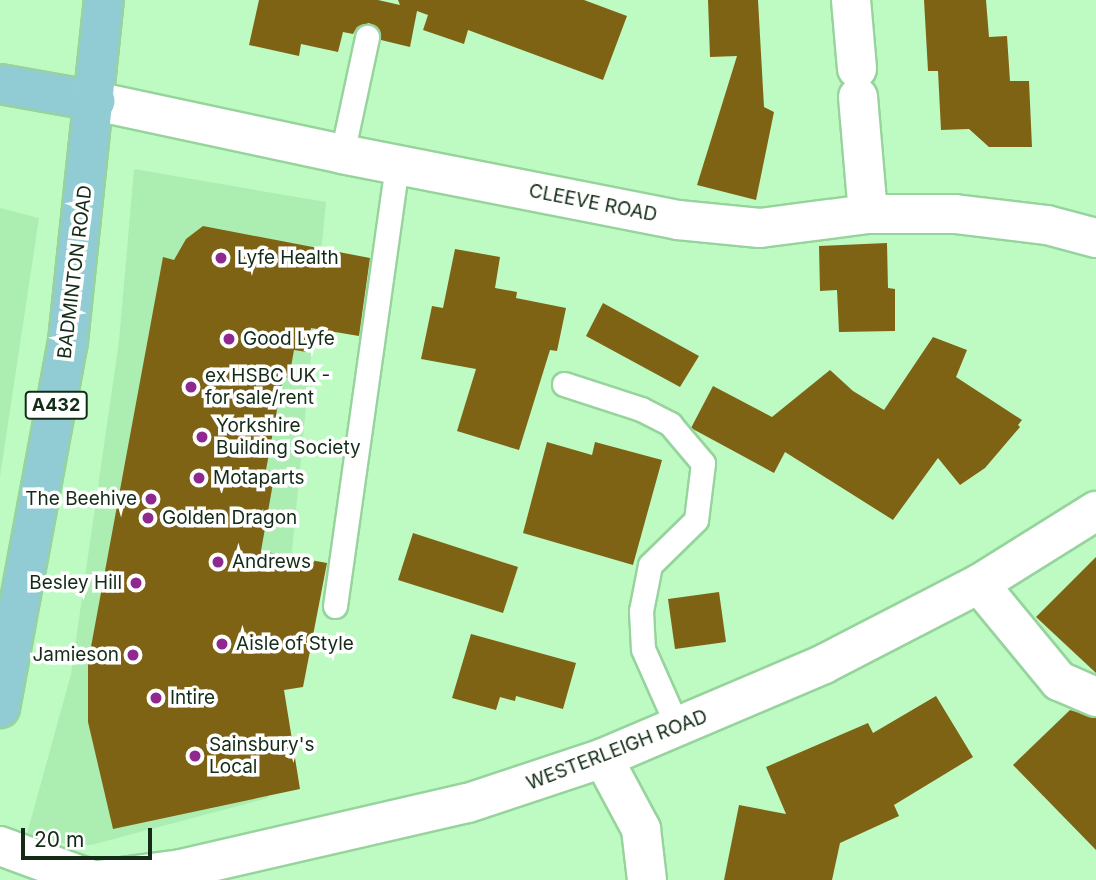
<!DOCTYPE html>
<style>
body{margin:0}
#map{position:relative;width:1096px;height:880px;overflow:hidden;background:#bdfbc3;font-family:Inter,sans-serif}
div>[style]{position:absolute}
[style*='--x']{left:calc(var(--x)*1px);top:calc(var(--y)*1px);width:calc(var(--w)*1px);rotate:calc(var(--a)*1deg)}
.built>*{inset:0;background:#aceeb2}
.building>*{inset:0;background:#7f6315}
.roads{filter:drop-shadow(2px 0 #97d39d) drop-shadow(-2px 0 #97d39d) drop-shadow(0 2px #97d39d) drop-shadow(0 -2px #97d39d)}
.lane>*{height:23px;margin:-11.5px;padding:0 11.5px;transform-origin:11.5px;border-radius:11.5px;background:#fff}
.street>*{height:38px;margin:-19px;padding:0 19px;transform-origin:19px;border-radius:19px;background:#fff}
.secondary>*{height:38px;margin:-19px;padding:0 19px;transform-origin:19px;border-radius:19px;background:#fff}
.primary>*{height:38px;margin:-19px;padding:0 19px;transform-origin:19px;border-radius:19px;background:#91ccd4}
.dots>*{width:19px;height:19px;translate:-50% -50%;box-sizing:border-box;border:4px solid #fff;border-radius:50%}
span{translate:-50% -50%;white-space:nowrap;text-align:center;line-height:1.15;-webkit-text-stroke:7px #fff;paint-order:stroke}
.shield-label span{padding:2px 5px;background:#fff;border:2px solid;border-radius:5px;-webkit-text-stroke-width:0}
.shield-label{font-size:18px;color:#142c17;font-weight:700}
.street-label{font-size:19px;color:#142c17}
.poi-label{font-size:19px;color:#142c17}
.left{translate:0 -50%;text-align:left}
.right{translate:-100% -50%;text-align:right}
.scale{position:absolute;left:21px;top:828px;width:131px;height:32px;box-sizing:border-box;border:4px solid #142c17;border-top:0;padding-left:9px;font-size:21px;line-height:24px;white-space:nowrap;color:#142c17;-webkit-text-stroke:5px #fff;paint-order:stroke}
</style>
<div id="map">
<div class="built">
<i style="clip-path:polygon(134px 169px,326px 202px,268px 798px,91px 845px,25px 841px,71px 674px,119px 341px)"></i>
<i style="clip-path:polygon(0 208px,39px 218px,0 477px)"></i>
</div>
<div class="building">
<i style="clip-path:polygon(259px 0,378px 0,400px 5px,398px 0,584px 0,627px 16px,603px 80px,468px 30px,464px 44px,423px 30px,428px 15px,417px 11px,410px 47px,381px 40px,377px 27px,369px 23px,357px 27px,353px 34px,343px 32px,338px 52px,301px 44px,299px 56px,249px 45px)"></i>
<i style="clip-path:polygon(708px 0,758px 0,764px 107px,774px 112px,756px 200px,697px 185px,737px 56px,710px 57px)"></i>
<i style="clip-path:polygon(924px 0,986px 0,989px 37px,1007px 36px,1010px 81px,1029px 81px,1032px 147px,989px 147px,969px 129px,941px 130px,938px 71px,928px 71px)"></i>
<i style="clip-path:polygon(203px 226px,370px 258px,359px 336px,311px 328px,307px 352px,294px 350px,289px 378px,283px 377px,266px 470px,275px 472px,261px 551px,327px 563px,303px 687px,284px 690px,300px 789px,113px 829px,88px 722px,88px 663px,163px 257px,174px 260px,186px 239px)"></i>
<i style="clip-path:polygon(887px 243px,888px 288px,895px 289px,895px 331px,839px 332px,837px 290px,820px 291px,819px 246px)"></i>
<i style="clip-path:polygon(455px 249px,500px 257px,495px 288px,517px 292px,516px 298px,566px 308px,557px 351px,550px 350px,519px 450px,457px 431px,476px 369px,421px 359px,432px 306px,443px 308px)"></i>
<i style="clip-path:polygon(603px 303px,699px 356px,680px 387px,586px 336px)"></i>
<i style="clip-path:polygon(933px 337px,967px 350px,956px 377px,1022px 420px,1018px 425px,1020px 427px,985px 468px,960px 485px,938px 458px,893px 520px,785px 452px,774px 473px,691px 428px,713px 386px,772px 417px,830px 370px,853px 391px,884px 410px)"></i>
<i style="clip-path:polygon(547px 442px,592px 455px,595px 442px,662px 460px,633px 565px,523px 533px)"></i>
<i style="clip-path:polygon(413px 533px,518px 567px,503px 613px,398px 580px)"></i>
<i style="clip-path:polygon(1096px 557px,1096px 673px,1036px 617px)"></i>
<i style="clip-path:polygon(719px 592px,726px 642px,675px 649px,668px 599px)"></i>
<i style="clip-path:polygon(471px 634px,576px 663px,563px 709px,516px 696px,515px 701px,500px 697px,496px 710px,452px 698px)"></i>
<i style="clip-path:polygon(936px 696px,973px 757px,894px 805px,899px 816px,840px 843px,832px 880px,724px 880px,739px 805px,786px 814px,766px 767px,868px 723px,873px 733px)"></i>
<i style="clip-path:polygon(1070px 710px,1096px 718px,1096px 850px,1013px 765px)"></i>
</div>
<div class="roads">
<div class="lane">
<i style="--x:342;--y:154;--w:120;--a:-77.9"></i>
<i style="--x:564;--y:384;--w:81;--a:18"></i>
<i style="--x:641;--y:409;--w:33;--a:27"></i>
<i style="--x:670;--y:424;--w:51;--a:49.8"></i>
<i style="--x:703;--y:463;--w:57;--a:97"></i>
<i style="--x:696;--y:520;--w:64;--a:135.6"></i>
<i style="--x:650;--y:565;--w:47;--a:101.1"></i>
<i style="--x:641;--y:611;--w:38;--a:87"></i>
<i style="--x:643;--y:649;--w:86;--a:66.1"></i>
<i style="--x:335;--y:606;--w:446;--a:-82"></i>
</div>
<div class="street">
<i style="--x:851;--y:0;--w:69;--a:85"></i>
<i style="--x:858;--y:97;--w:117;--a:85.1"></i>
<i style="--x:979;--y:584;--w:126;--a:50.5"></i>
<i style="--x:1059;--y:681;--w:40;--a:23.4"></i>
<i style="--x:603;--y:758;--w:81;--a:61.8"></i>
<i style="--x:641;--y:829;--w:51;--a:83.3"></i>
</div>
<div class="secondary">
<i style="--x:95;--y:101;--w:253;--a:12.1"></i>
<i style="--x:342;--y:154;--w:342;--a:11.1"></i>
<i style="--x:678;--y:220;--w:82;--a:5.6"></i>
<i style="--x:760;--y:228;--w:109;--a:-7.4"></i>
<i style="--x:868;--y:214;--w:87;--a:0"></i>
<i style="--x:955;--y:214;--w:93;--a:6.8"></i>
<i style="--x:1047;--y:225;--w:51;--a:14.9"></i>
<i style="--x:0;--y:846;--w:99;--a:20.1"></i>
<i style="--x:98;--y:880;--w:84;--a:-7.5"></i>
<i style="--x:181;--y:869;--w:294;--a:-13"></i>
<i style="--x:468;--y:803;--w:142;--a:-18.4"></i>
<i style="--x:603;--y:758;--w:240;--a:-23"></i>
<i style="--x:824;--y:664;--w:174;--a:-27.3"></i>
<i style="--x:979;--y:584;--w:138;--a:-32"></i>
</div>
<div class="primary">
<i style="--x:0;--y:84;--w:97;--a:10.1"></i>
<i style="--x:0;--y:708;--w:373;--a:-79.5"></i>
<i style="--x:68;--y:341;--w:343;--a:-84"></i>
</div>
</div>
<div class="dots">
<i style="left:221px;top:258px;background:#8e2990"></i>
<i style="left:229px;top:339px;background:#8e2990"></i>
<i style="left:191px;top:387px;background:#8e2990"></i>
<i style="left:202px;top:437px;background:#8e2990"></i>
<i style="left:199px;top:478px;background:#8e2990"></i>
<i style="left:151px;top:499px;background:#8e2990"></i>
<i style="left:148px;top:518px;background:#8e2990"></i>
<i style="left:218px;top:562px;background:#8e2990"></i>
<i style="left:136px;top:583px;background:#8e2990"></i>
<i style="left:222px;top:644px;background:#8e2990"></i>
<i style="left:133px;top:655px;background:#8e2990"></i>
<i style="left:156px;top:698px;background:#8e2990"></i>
<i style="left:195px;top:756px;background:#8e2990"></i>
</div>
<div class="shield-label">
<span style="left:56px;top:405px">A432</span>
</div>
<div class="street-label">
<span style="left:593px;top:203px;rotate:11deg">CLEEVE ROAD</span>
<span style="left:75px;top:272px;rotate:-83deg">BADMINTON ROAD</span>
<span style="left:617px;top:750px;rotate:-21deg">WESTERLEIGH ROAD</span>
</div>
<div class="poi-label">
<span class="left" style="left:237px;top:258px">Lyfe Health</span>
<span class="left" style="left:243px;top:339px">Good Lyfe</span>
<span class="left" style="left:205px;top:387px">ex HSBC UK -<br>for sale/rent</span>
<span class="left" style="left:216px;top:437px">Yorkshire<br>Building Society</span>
<span class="left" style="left:213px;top:478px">Motaparts</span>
<span class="right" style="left:137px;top:499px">The Beehive</span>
<span class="left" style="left:162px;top:518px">Golden Dragon</span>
<span class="left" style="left:232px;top:562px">Andrews</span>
<span class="right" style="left:122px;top:583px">Besley Hill</span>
<span class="left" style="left:236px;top:644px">Aisle of Style</span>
<span class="right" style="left:119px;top:655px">Jamieson</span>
<span class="left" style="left:170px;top:698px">Intire</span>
<span class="left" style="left:209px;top:756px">Sainsbury's<br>Local</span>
</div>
<div class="scale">20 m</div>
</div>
